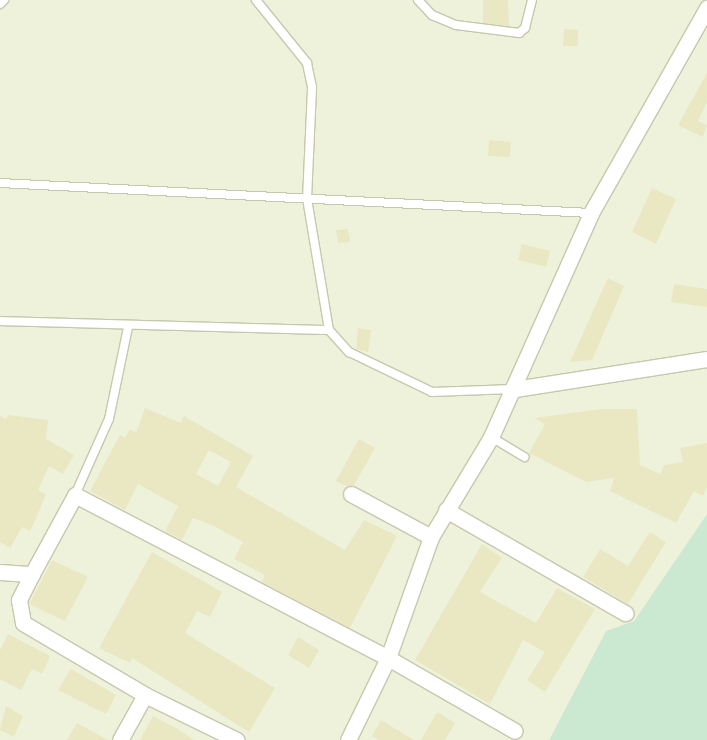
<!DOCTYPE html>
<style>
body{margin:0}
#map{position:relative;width:707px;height:740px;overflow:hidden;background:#f8fbec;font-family:Roboto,sans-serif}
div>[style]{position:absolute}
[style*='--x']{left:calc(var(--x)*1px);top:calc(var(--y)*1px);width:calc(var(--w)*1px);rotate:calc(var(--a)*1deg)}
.residential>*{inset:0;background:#eff2db}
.green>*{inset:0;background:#cbe8d0}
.building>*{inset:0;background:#e9e8c2}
.roads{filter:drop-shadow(1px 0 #c7c7ad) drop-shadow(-1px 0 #c7c7ad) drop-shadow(0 1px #c7c7ad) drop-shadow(0 -1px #c7c7ad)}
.lane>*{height:8px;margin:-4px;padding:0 4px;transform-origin:4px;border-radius:4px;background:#fff}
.street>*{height:15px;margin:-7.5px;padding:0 7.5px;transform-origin:7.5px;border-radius:7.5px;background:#fff}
span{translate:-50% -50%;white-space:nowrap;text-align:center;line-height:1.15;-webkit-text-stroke:4.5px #fcfef3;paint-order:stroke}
</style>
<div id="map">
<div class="residential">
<i style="clip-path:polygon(0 0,707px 0,707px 514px,634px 621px,606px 631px,549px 740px,0 740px)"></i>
</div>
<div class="green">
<i style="clip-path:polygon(707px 514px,707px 740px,549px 740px,606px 631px,634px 621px)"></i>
</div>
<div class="building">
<i style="clip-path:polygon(483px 0,508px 0,509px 26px,483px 23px)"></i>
<i style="clip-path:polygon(564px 29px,578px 30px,578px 46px,563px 46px)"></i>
<i style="clip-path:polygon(707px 73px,707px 102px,698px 121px,707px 125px,703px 137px,678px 125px)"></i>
<i style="clip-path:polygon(489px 140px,511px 142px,510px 157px,488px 156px)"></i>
<i style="clip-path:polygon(652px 188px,676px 199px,656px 244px,632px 232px)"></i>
<i style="clip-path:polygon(348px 229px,350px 242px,338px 243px,336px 230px)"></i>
<i style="clip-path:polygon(522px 244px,550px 251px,546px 267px,518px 260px)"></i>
<i style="clip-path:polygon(608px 278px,624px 286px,592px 360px,570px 362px)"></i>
<i style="clip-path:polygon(674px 284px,707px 289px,707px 307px,671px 302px)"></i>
<i style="clip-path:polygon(358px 328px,371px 330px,368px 352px,356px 349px)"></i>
<i style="clip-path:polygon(evenodd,145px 408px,181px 423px,184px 416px,253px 456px,236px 487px,345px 550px,364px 520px,397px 536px,350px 628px,262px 582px,265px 575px,234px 559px,243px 542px,212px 525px,193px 518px,182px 540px,165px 531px,178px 506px,138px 484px,125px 510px,90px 491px,120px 435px,125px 438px,130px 429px,136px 433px,145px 408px,209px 450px,231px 462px,218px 486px,196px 474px,209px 450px)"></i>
<i style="clip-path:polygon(602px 409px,637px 409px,640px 465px,660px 474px,664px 465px,683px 462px,680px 448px,707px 443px,707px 487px,703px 496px,694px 491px,676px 523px,610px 491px,614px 478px,586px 482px,529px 453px,545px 424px,534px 418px)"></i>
<i style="clip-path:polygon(8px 415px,48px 420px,46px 439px,74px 455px,63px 474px,49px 466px,38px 490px,46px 494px,35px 521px,30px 531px,22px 527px,10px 548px,0 542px,0 416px,6px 419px)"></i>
<i style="clip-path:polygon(359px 439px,375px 448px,354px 485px,346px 486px,336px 481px)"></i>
<i style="clip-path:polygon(650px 532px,666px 542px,628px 604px,583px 577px,600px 549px,628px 566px)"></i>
<i style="clip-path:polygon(482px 544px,502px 558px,480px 592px,536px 623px,557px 588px,595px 609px,545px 692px,527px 680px,545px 652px,523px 640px,490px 704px,415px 660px)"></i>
<i style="clip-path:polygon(152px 552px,222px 592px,210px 617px,197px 611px,185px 633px,275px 688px,249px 732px,132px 658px,130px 663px,99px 648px)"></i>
<i style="clip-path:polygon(52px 560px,88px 577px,65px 621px,29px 604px)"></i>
<i style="clip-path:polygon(8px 634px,50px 656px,42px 674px,32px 669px,21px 690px,0 679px,0 650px)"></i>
<i style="clip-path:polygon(298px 637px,319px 650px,309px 668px,288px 655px)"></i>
<i style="clip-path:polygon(71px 669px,116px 695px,106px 714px,58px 690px)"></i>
<i style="clip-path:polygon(6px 706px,23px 716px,14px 737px,0 730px)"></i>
<i style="clip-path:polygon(437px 712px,455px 723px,445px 740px,421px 740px)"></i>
<i style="clip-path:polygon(153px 716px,178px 729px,194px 740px,140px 740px)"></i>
<i style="clip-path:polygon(381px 720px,414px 740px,379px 740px,372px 736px)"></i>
<i style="clip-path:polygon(77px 723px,108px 740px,67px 740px)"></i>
</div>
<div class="roads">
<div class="lane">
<i style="--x:418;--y:0;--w:21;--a:47"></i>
<i style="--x:432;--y:15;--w:26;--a:23"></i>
<i style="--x:456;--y:25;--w:64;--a:7.2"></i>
<i style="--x:519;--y:33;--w:8;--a:-40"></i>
<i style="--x:525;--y:28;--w:29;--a:-76"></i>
<i style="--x:0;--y:4;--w:6;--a:-45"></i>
<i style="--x:0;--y:183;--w:592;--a:2.91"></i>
<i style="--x:0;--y:321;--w:329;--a:1.6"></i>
<i style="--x:329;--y:330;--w:133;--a:-99.5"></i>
<i style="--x:307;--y:199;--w:112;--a:-87.4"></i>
<i style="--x:312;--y:87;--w:25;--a:-102"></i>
<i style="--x:307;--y:63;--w:81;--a:-129"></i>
<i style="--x:329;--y:330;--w:30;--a:48"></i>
<i style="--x:349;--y:352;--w:92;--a:25.7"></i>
<i style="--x:432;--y:392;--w:81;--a:-2.1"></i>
<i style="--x:491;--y:437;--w:39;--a:31"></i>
<i style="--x:75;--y:495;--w:83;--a:-65.9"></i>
<i style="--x:109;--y:419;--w:94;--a:-78.3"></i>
</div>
<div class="street">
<i style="--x:515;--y:389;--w:194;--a:-8.9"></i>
<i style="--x:351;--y:494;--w:91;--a:28.3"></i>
<i style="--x:446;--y:510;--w:207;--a:29.9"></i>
<i style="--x:0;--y:572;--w:32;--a:4"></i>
<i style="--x:32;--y:574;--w:90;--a:-61.4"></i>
<i style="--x:75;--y:495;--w:353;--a:27.5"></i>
<i style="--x:388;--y:658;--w:146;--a:29.9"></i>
<i style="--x:32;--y:574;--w:29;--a:117"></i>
<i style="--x:19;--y:600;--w:23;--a:80"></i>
<i style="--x:23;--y:623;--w:142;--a:30.5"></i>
<i style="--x:145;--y:695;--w:102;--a:26.1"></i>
<i style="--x:120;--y:740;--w:51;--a:-60.9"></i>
<i style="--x:348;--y:740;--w:91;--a:-64"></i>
<i style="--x:388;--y:658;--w:128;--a:-70.4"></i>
<i style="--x:431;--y:537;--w:117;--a:-59"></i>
<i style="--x:491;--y:437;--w:245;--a:-65.9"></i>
<i style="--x:591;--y:213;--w:236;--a:-60.5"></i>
</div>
</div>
</div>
